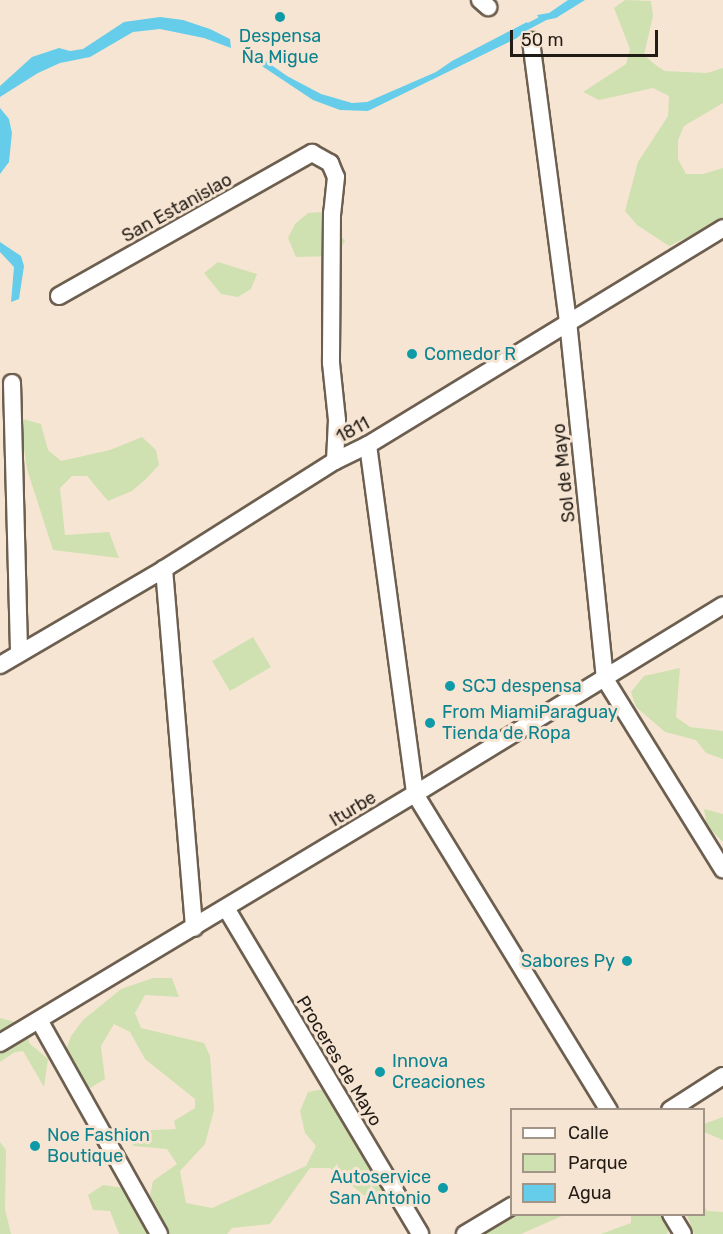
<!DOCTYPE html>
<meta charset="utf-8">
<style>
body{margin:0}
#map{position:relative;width:723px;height:1234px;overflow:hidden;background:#f7e5d3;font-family:Rubik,sans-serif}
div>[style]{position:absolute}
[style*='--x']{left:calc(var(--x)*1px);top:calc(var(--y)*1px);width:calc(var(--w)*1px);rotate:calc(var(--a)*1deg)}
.green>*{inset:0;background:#cfe1b1}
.water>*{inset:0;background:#65cdea}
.stream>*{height:6px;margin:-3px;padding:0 3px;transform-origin:3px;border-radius:3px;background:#65cdea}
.roads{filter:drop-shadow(2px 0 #6d5f4f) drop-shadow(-2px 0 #6d5f4f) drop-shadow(0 2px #6d5f4f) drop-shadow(0 -2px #6d5f4f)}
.street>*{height:16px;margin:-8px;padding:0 8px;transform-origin:8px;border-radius:8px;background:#fff}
.dots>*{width:16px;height:16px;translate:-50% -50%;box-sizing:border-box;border:3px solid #f7e5d3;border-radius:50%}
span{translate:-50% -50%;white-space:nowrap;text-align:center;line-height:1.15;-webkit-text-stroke:6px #f7e5d3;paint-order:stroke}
.culture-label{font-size:18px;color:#0d838f}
.left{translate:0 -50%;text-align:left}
.right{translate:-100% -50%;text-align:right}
.street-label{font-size:18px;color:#221c16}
.legend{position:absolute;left:510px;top:1108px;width:195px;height:108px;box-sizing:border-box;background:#f7e5d3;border:2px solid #a29587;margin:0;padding:8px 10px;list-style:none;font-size:18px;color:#221c16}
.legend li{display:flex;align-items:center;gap:12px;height:30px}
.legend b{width:30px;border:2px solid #a29587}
.scale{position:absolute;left:510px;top:30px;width:148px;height:27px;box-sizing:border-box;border:3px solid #221c16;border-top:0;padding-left:8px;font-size:18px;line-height:21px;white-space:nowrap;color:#221c16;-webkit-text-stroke:4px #f7e5d3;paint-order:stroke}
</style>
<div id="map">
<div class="green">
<i style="clip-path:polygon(625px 0,651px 1px,653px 16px,644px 55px,657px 66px,665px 71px,707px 73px,723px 68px,723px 103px,684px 126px,678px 140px,678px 159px,686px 174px,703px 174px,723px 168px,723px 220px,669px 246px,637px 225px,625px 211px,638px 162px,668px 116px,669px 96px,653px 88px,599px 100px,583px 92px,626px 64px,630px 49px,614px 8px)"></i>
<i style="clip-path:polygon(323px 212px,345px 241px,336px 256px,296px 257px,288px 238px,295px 224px,308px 213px)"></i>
<i style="clip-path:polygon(218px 262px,257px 274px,251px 289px,238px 297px,221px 294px,204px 273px)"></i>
<i style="clip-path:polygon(23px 419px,41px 424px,48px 450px,61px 461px,110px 450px,142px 437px,156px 450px,159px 465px,146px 479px,132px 491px,108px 501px,87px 476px,72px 476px,60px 488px,65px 535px,109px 532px,119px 558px,53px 550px,27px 469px,22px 435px)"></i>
<i style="clip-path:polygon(253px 637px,271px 667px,230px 691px,212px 661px)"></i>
<i style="clip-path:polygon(680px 668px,676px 717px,690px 727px,723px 731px,723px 759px,706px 753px,696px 740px,665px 732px,636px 707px,631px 692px,644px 676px)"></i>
<i style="clip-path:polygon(704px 809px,723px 814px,723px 842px,707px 826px)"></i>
<i style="clip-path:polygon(153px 978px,172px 978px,179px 997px,145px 995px,135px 1013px,141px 1028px,204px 1043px,210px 1056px,214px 1110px,205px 1144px,180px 1171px,186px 1203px,212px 1208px,306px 1166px,316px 1146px,305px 1133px,300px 1111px,308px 1092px,324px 1089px,384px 1176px,388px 1191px,375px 1204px,330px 1168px,310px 1168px,270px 1224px,232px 1228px,227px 1234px,168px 1234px,150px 1196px,153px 1181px,177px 1164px,167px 1149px,133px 1146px,129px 1131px,176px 1129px,174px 1121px,195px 1108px,195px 1099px,145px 1059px,130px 1032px,114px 1024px,101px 1046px,105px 1079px,90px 1088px,60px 1067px,71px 1036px,83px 1020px,121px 989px)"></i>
<i style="clip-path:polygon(0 1018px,27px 1025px,29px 1043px,48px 1059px,44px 1087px,23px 1051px,15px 1052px,0 1062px)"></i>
<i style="clip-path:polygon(723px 1117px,723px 1140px,704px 1132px,704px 1124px)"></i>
<i style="clip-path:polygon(0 1142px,6px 1150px,5px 1209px,11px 1234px,0 1234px)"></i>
<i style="clip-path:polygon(103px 1185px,137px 1190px,157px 1234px,119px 1234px,110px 1211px,93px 1210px,88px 1195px)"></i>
<i style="clip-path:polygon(704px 1205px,707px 1211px,723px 1212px,723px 1234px,694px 1234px,687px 1215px,704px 1214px)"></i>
<i style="clip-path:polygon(512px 1214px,564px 1215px,521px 1234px,472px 1234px)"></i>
<i style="clip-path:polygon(631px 1215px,674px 1215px,674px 1220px,667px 1234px,601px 1234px,631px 1223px)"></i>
</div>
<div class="water">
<i style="clip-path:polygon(568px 0,585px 0,556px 18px,541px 21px,537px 15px,549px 13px)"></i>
<i style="clip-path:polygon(160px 17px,183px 20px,210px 29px,230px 39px,231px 48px,204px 38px,160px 29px,133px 32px,90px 57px,60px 63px,38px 73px,0 97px,0 86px,32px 57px,59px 48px,70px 51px,83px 49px,124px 22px)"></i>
<i style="clip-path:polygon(527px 22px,530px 27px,517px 38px,368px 111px,340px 110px,313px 100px,244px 54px,243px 45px,287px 76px,321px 94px,352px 103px,367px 102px,436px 72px,452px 61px)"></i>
<i style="clip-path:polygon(0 108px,9px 119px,12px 133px,9px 162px,0 174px)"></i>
<i style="clip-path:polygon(0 242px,21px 256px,24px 266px,19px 299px,11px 302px,14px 267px,0 252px)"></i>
</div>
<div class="stream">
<i style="--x:523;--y:29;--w:26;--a:-28"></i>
</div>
<div class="roads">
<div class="street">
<i style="--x:480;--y:0;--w:11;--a:41"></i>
<i style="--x:531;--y:41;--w:282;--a:82.5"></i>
<i style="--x:568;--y:321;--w:360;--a:84.1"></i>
<i style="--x:605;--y:679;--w:224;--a:58.2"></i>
<i style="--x:59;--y:296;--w:291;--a:-29.5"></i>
<i style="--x:312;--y:153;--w:21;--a:29"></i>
<i style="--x:330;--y:163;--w:15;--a:67"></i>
<i style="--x:336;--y:177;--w:36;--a:96"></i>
<i style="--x:332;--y:213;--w:150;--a:90.4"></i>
<i style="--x:331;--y:363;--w:57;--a:84"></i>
<i style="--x:337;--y:420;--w:41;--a:92.8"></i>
<i style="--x:12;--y:383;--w:270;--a:88.5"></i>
<i style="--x:368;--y:445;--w:352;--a:82.3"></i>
<i style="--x:415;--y:794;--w:371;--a:58.5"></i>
<i style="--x:164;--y:569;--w:360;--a:85.2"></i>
<i style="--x:0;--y:665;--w:190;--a:-30.3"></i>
<i style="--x:164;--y:569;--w:202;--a:-32.3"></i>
<i style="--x:335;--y:461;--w:37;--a:-26"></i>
<i style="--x:368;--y:445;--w:416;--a:-31.4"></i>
<i style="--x:226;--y:908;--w:379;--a:59.2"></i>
<i style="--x:39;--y:1020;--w:245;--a:60.7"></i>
<i style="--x:0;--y:1043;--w:484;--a:-31"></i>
<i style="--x:415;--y:794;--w:361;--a:-31.5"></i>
<i style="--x:670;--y:1110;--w:63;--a:-32.7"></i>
<i style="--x:671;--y:1214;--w:23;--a:59"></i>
<i style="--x:465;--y:1234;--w:55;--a:-30.8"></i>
</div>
</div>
<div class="dots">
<i style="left:280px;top:17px;background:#0f9aa8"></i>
<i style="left:412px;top:354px;background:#0f9aa8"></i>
<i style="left:450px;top:686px;background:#0f9aa8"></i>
<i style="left:430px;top:723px;background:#0f9aa8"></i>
<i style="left:627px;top:961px;background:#0f9aa8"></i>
<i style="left:380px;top:1072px;background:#0f9aa8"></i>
<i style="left:35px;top:1146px;background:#0f9aa8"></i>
<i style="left:443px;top:1188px;background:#0f9aa8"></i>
</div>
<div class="culture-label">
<span style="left:280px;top:47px">Despensa<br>Ña Migue</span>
<span class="left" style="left:424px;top:354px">Comedor R</span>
<span class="left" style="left:462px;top:686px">SCJ despensa</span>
<span class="left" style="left:442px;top:723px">From MiamiParaguay<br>Tienda de Ropa</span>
<span class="right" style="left:615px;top:961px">Sabores Py</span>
<span class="left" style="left:392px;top:1072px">Innova<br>Creaciones</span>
<span class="left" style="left:47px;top:1146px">Noe Fashion<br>Boutique</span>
<span class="right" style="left:431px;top:1188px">Autoservice<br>San Antonio</span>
</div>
<div class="street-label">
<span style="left:177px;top:208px;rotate:-29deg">San Estanislao</span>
<span style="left:353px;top:430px;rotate:-28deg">1811</span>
<span style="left:564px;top:473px;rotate:-96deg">Sol de Mayo</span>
<span style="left:353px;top:809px;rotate:-31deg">Iturbe</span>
<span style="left:339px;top:1061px;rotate:59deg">Proceres de Mayo</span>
</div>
<ul class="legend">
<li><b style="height:8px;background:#fff"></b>Calle</li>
<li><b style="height:16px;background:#cfe1b1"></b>Parque</li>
<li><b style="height:16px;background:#65cdea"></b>Agua</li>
</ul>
<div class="scale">50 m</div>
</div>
